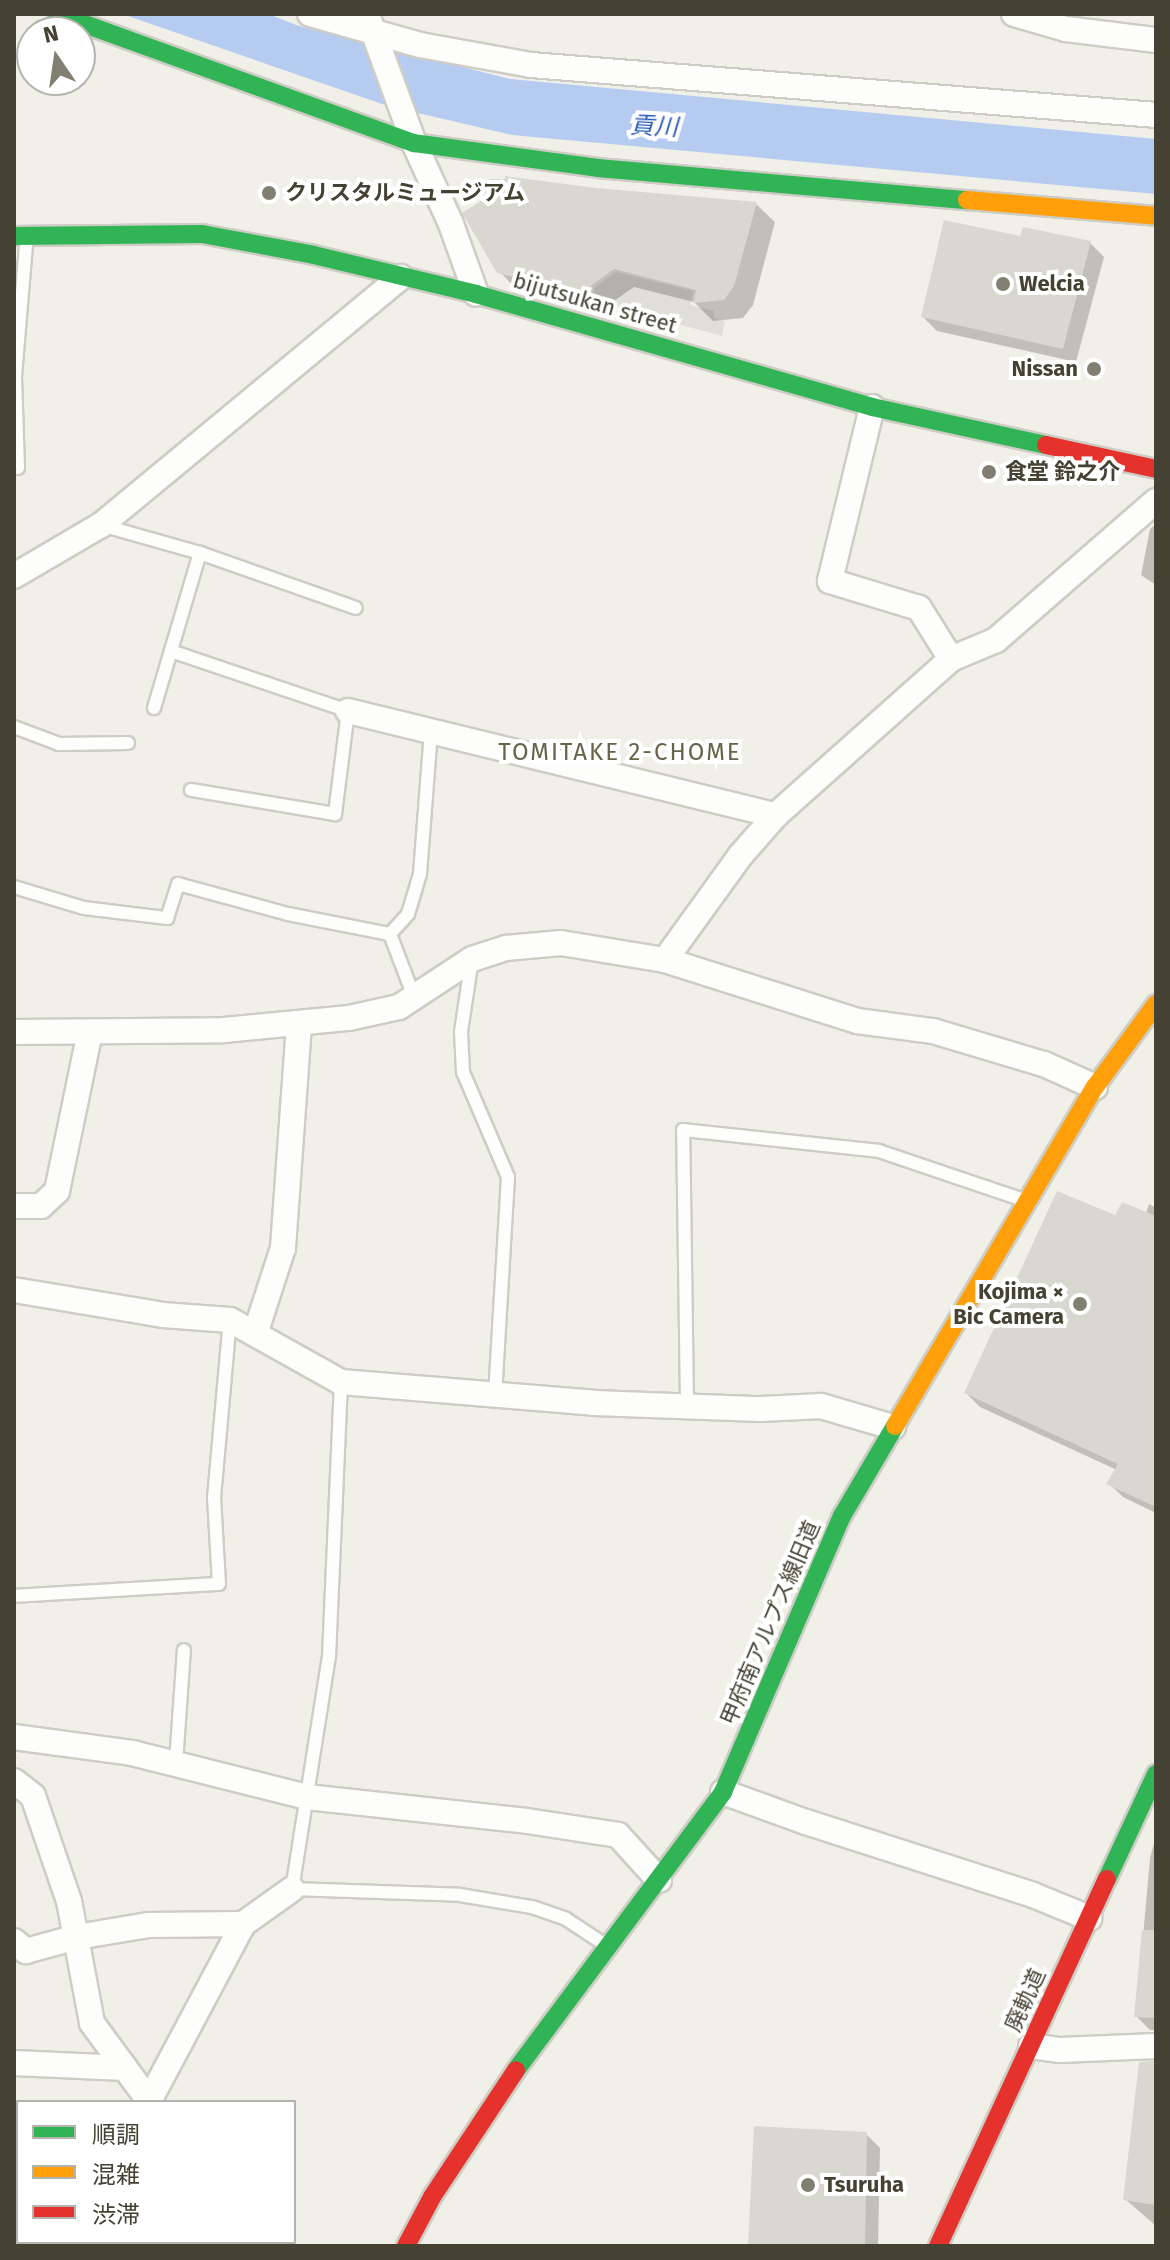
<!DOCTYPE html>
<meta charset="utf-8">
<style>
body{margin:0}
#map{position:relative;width:1170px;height:2260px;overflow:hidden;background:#f0efe8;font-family:"Fira Sans","Noto Sans JP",sans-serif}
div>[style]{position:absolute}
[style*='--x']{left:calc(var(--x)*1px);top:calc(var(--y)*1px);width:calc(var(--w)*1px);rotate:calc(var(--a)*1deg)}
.parking>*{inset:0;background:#dfded8}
.water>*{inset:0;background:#b5ccf0}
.shadow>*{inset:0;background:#0003}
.building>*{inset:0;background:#d9d8d0}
.roads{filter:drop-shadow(2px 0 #cecdc5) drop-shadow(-2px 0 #cecdc5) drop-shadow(0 2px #cecdc5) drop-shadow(0 -2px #cecdc5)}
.lane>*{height:12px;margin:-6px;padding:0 6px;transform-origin:6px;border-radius:6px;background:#fdfdfc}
.street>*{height:24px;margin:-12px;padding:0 12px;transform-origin:12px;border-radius:12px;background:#fdfdfc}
.fast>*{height:18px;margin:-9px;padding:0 9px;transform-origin:9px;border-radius:9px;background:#30b455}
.slow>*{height:18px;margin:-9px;padding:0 9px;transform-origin:9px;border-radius:9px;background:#ff9f0a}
.jam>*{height:18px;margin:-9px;padding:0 9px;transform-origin:9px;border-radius:9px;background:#e5322d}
.dots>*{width:22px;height:22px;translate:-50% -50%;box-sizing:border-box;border:4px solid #fff;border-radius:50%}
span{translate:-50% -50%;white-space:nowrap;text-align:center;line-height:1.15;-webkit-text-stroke:8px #fff;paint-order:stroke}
.poi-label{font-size:22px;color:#454233;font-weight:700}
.left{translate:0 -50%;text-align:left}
.right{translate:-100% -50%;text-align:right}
.street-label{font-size:22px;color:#454233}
.water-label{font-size:24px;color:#275bb7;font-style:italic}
.neighbourhood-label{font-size:24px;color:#69634a;letter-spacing:2px}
.frame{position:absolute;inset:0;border:16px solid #454233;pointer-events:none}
.legend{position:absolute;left:16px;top:2100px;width:280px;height:144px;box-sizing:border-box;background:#fff;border:2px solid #b5b3ad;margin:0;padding:10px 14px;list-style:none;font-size:24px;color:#454233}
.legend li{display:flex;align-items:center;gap:16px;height:40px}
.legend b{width:40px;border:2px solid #b5b3ad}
.north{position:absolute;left:16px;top:16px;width:80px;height:80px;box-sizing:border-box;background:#fff;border:2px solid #b5b3ad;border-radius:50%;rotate:347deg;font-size:22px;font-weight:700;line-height:32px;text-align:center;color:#454233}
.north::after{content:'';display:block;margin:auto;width:28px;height:36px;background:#817f72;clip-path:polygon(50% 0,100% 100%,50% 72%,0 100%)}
</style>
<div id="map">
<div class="parking">
<i style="clip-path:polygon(616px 272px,693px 291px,690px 305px,714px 311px,714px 318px,725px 321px,722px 336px,592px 301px,595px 287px)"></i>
</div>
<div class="water">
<i style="clip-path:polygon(122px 14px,268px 14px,299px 26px,510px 79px,1156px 139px,1156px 194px,512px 135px,388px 106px)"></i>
</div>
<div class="shadow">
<i style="clip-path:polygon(596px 190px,756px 204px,775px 222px,753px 305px,743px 318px,713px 321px,694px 302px,634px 287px,601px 310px,518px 291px,499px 271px)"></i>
<i style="clip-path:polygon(1021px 238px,1090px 243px,1104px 257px,1076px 362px,937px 331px,923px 317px)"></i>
<i style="clip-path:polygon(1156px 524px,1156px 585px,1141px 575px,1150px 529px)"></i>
<i style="clip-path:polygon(1149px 1204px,1156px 1208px,1156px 1513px,1123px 1497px,1109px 1483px,1117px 1470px,980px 1407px,966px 1393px,1116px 1217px,1146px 1214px)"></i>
<i style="clip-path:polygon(1156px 1836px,1156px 2030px,1150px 2030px,1136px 2016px,1150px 1858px)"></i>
<i style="clip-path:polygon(1156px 2061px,1156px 2226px,1125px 2199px)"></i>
<i style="clip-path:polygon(866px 2134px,880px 2148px,878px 2246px,750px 2244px)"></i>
</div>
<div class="building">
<i style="clip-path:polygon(505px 176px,596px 188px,757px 202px,734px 286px,724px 300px,693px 303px,696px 290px,614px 269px,582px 292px,497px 273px,462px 213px,489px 196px,490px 179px,505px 179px)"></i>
<i style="clip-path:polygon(944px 220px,1020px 236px,1023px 227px,1091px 241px,1063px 349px,921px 317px)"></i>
<i style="clip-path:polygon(1057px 1191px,1115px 1215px,1122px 1202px,1156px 1216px,1156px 1507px,1106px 1484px,1118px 1464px,964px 1393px)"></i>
<i style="clip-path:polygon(1142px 1930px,1156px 1930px,1156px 2018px,1134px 2017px)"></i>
<i style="clip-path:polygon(1156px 2061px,1156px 2205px,1123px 2200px,1139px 2062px)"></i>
<i style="clip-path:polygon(754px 2126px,867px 2132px,865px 2246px,748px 2245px)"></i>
</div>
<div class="roads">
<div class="lane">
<i style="--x:18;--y:468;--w:92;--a:-91.9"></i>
<i style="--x:15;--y:376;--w:132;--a:-85.2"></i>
<i style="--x:101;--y:525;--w:103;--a:15.8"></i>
<i style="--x:200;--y:553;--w:165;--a:19.4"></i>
<i style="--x:171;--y:651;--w:187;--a:18.7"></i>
<i style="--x:348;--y:711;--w:104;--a:97.2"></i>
<i style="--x:335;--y:814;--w:146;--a:-170.5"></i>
<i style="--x:154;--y:708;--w:162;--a:-73.5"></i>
<i style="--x:14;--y:727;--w:48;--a:20.7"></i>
<i style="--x:59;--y:744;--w:69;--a:-0.8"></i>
<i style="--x:14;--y:887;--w:73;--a:16.7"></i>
<i style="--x:84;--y:908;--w:84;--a:6.9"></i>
<i style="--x:167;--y:918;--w:36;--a:-72"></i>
<i style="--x:178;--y:884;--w:114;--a:15.3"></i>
<i style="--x:288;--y:914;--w:104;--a:11.1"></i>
<i style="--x:390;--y:934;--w:67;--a:69.1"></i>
<i style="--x:390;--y:934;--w:27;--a:-48"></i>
<i style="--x:408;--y:914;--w:42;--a:-73.3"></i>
<i style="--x:420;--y:874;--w:142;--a:-85.6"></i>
<i style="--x:472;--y:959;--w:74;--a:98.6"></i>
<i style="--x:461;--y:1032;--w:40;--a:87.1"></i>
<i style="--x:463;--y:1072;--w:114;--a:66.8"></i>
<i style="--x:508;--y:1177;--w:217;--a:93.4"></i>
<i style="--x:341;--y:1382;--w:274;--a:92.5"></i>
<i style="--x:329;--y:1656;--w:236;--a:99"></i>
<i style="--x:292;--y:1889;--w:168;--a:2"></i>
<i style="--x:460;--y:1895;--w:73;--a:9.5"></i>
<i style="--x:532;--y:1907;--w:36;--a:19"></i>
<i style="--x:566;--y:1919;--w:45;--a:33.3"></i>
<i style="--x:687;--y:1405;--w:275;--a:-90.8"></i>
<i style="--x:683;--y:1130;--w:197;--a:6.1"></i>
<i style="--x:879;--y:1151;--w:153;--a:18.7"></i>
<i style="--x:14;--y:1596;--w:205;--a:-3.4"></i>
<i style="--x:219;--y:1584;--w:86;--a:-93.3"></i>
<i style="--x:214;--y:1498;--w:179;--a:-84.9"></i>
<i style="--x:176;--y:1763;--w:113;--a:-86"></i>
</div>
<div class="street">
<i style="--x:310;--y:14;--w:114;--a:15.7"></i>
<i style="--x:420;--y:45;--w:113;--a:10.2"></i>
<i style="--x:531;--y:65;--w:627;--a:4.57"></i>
<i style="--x:1014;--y:14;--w:54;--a:16.1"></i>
<i style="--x:1066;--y:29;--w:91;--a:7"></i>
<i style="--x:369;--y:20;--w:131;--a:69.9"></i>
<i style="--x:414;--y:143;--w:89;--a:65.4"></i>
<i style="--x:451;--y:224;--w:74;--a:70.3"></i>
<i style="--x:872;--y:407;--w:179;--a:103.6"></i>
<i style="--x:830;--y:581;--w:93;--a:16.9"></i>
<i style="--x:919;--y:608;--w:60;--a:57.9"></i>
<i style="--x:14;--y:576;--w:101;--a:-30.4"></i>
<i style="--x:101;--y:525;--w:389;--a:-39.6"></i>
<i style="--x:348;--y:711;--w:440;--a:13.7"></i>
<i style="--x:665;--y:960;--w:128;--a:-54.2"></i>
<i style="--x:740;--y:856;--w:55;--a:-48.7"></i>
<i style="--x:776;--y:815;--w:234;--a:-41.7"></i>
<i style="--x:951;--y:659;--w:49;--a:-22.9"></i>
<i style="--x:996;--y:640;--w:212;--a:-41"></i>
<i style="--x:14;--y:1032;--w:210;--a:-0.5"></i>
<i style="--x:224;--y:1030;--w:126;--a:-5.5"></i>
<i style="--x:349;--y:1018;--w:51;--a:-12.4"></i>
<i style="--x:399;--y:1007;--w:87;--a:-33.3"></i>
<i style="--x:472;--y:959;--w:36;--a:-18"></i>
<i style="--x:506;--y:948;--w:55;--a:-5.2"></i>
<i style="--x:561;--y:943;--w:105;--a:9.3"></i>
<i style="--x:665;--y:960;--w:201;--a:17.6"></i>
<i style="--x:857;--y:1021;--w:77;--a:7.5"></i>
<i style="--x:933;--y:1031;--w:116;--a:16.6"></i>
<i style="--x:1044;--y:1064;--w:56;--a:24.3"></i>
<i style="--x:14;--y:1206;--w:27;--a:0"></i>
<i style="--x:41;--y:1206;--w:22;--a:-43"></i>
<i style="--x:57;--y:1191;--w:162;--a:-78.3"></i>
<i style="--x:14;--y:1290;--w:151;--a:9.5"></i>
<i style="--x:163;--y:1315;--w:67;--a:4.3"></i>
<i style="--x:230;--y:1320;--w:127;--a:29.2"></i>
<i style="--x:341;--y:1382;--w:254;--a:4.7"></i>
<i style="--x:594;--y:1403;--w:167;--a:2.1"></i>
<i style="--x:761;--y:1409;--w:60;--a:-2.9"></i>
<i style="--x:821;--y:1406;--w:75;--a:16.3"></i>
<i style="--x:255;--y:1334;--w:90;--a:-72"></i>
<i style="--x:283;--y:1248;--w:223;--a:-85.9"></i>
<i style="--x:14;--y:1737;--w:119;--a:7.7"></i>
<i style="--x:132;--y:1753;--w:180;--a:14.1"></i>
<i style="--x:307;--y:1797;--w:221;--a:6.2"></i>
<i style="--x:527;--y:1821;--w:92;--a:8.7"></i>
<i style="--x:618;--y:1835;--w:61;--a:47.7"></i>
<i style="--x:14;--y:1781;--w:24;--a:38"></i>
<i style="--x:33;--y:1796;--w:111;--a:71.1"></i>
<i style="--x:69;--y:1901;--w:124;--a:79.3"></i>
<i style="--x:92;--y:2023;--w:98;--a:53.7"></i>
<i style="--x:723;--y:1792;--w:88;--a:19.9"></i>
<i style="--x:806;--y:1822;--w:238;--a:17.8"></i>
<i style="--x:1033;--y:1895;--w:61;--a:22.3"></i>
<i style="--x:14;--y:1941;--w:16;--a:40"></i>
<i style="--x:26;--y:1951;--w:53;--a:-15.4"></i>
<i style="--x:77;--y:1937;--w:73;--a:-9.5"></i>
<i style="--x:149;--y:1925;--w:94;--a:-0.6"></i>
<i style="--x:1031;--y:2046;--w:29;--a:8"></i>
<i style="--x:1060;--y:2050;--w:96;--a:-2.4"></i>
<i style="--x:14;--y:2063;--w:111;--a:2.6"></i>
<i style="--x:149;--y:2101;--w:200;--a:-62"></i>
<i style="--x:243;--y:1924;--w:60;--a:-35.5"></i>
<i style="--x:145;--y:2246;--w:4;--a:-90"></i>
</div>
<div class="fast">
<i style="--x:57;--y:14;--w:380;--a:19.9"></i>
<i style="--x:414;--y:143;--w:186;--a:7.7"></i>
<i style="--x:598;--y:168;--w:370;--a:5"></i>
<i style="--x:14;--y:236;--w:188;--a:-0.6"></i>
<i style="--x:202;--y:234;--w:114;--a:10.6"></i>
<i style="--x:314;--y:255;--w:167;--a:13.5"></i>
<i style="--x:476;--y:294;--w:412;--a:15.9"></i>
<i style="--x:872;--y:407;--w:178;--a:12.3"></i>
<i style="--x:1107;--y:1879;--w:116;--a:-65"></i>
<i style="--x:516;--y:2070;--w:347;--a:-53.3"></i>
<i style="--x:723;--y:1792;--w:301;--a:-66.7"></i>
<i style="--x:842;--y:1516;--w:104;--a:-59.5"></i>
</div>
<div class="slow">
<i style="--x:967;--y:200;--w:190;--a:4.8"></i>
<i style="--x:895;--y:1426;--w:394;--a:-59.5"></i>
<i style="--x:1095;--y:1087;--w:103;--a:-53.7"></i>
</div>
<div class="jam">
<i style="--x:1046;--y:445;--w:113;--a:12.3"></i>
<i style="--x:406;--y:2246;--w:55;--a:-62"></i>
<i style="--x:432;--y:2197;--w:152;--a:-56.5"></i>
<i style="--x:938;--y:2246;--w:404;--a:-65.3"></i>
</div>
</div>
<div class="dots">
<i style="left:269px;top:193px;background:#817f72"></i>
<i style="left:1003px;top:284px;background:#817f72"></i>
<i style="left:1094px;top:369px;background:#817f72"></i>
<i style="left:989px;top:472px;background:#817f72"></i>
<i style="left:1080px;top:1304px;background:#817f72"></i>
<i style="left:808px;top:2185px;background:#817f72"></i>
</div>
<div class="poi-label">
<span class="left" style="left:285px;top:193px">クリスタルミュージアム</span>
<span class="left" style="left:1019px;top:284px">Welcia</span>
<span class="right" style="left:1078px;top:369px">Nissan</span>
<span class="left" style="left:1005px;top:472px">食堂 鈴之介</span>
<span class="right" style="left:1064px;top:1304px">Kojima ×<br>Bic Camera</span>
<span class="left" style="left:824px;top:2185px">Tsuruha</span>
</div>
<div class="street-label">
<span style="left:595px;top:303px;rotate:16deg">bijutsukan street</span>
<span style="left:770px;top:1623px;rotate:-67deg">甲府南アルプス線旧道</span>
<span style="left:1025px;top:2000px;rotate:-66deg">廃軌道</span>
</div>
<div class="water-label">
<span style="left:654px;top:127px;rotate:3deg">貢川</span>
</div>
<div class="neighbourhood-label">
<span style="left:620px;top:753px">TOMITAKE 2-CHOME</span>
</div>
<div class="frame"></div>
<ul class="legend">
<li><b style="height:10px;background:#30b455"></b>順調</li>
<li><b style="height:10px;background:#ff9f0a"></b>混雑</li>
<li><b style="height:10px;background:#e5322d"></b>渋滞</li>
</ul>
<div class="north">N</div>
</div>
